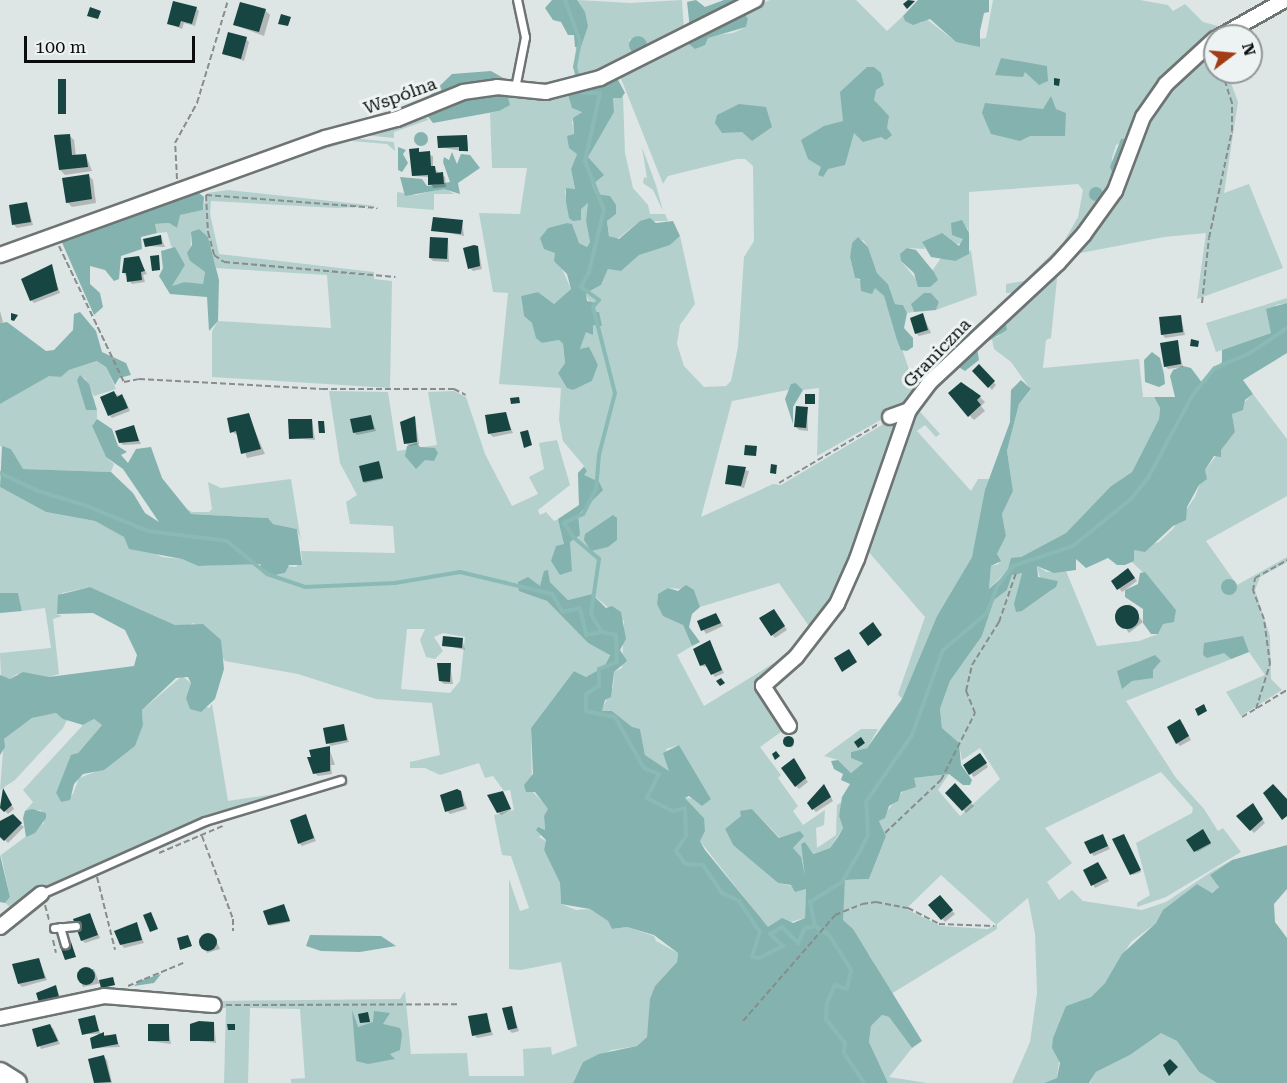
<!DOCTYPE html>
<meta charset="utf-8">
<style>
body{margin:0}
#map{position:relative;width:1287px;height:1083px;overflow:hidden;background:#dee5e5;font-family:"Roboto Serif",serif}
div>[style]{position:absolute}
[style*='--x']{left:calc(var(--x)*1px);top:calc(var(--y)*1px);width:calc(var(--w)*1px);rotate:calc(var(--a)*1deg)}
.green>*{inset:0;background:#b4d0cd}
.forest>*{inset:0;background:#84b3af}
.round{border-radius:50%}
.shadow>*{inset:0;background:#0003}
.stream>*{height:4px;margin:-2px;padding:0 2px;transform-origin:2px;border-radius:2px;background:#8bbab6}
.building>*{inset:0;background:#174542}
.path>*{height:2px;margin-top:-1px;transform-origin:0;background:repeating-linear-gradient(90deg,#878c8c 0 6px,transparent 0 9px)}
.roads{filter:drop-shadow(2px 0 #6e7473) drop-shadow(-2px 0 #6e7473) drop-shadow(0 2px #6e7473) drop-shadow(0 -2px #6e7473)}
.lane>*{height:7px;margin:-3.5px;padding:0 3.5px;transform-origin:3.5px;border-radius:3.5px;background:#fff}
.street>*{height:14px;margin:-7px;padding:0 7px;transform-origin:7px;border-radius:7px;background:#fff}
.secondary>*{height:20px;margin:-10px;padding:0 10px;transform-origin:10px;border-radius:10px;background:#fff}
span{translate:-50% -50%;white-space:nowrap;text-align:center;line-height:1.15;-webkit-text-stroke:6px #ecf3f2;paint-order:stroke}
.street-label{font-size:18px;color:#0b0d0d}
.north{position:absolute;left:1203px;top:24px;width:60px;height:60px;box-sizing:border-box;background:#ecf3f2;border:2px solid #929796;border-radius:50%;rotate:74deg;font-size:16px;font-weight:700;line-height:24px;text-align:center;color:#0b0d0d}
.north::after{content:'';display:block;margin:auto;width:21px;height:27px;background:#a23c15;clip-path:polygon(50% 0,100% 100%,50% 72%,0 100%)}
.scale{position:absolute;left:24px;top:36px;width:171px;height:27px;box-sizing:border-box;border:3px solid #0b0d0d;border-top:0;padding-left:8px;font-size:18px;line-height:21px;white-space:nowrap;color:#0b0d0d;-webkit-text-stroke:4px #ecf3f2;paint-order:stroke}
</style>
<div id="map">
<div class="green">
<i style="clip-path:polygon(577px 0,630px 3px,682px 0,684px 31px,646px 49px,638px 36px,629px 40px,634px 54px,574px 80px,576px 47px,581px 47px,584px 37px,584px 15px)"></i>
<i style="clip-path:polygon(evenodd,770px 0,856px 0,887px 31px,903px 16px,905px 21px,921px 23px,924px 17px,956px 42px,986px 38px,993px 0,1140px 0,1168px 5px,1173px 11px,1185px 4px,1203px 22px,1225px 28px,1183px 57px,1141px 103px,1127px 139px,1116px 145px,1112px 158px,1114px 177px,1107px 192px,1063px 252px,1017px 293px,1006px 293px,1006px 284px,1024px 281px,1063px 243px,1078px 217px,1083px 190px,1078px 184px,969px 192px,969px 233px,967px 227px,963px 244px,923px 242px,925px 249px,907px 248px,901px 261px,916px 279px,934px 272px,932px 271px,941px 258px,954px 261px,971px 250px,977px 295px,936px 310px,939px 302px,931px 293px,912px 307px,914px 312px,907px 313px,903px 305px,895px 304px,888px 284px,877px 273px,868px 247px,863px 240px,852px 243px,850px 257px,855px 278px,875px 287px,884px 296px,917px 393px,907px 405px,817px 456px,819px 388px,803px 390px,796px 383px,788px 390px,732px 401px,701px 517px,773px 484px,781px 485px,892px 419px,901px 423px,845px 581px,813px 632px,779px 583px,700px 607px,694px 590px,668px 588px,658px 595px,657px 604px,683px 625px,692px 646px,677px 655px,704px 706px,800px 647px,762px 684px,788px 727px,760px 747px,781px 775px,778px 778px,798px 806px,793px 811px,803px 825px,825px 810px,824px 825px,816px 828px,817px 848px,836px 835px,837px 805px,842px 802px,839px 816px,843px 828px,830px 848px,812px 854px,801px 844px,806px 877px,793px 848px,799px 840px,793px 834px,780px 838px,752px 809px,725px 829px,733px 845px,778px 883px,806px 889px,805px 918px,768px 928px,700px 841px,704px 818px,685px 798px,711px 799px,679px 745px,666px 749px,670px 772px,645px 755px,640px 729px,632px 728px,612px 711px,601px 711px,613px 687px,614px 672px,622px 668px,624px 621px,592px 594px,568px 600px,550px 582px,548px 571px,535px 595px,547px 601px,588px 643px,610px 654px,604px 667px,597px 672px,586px 677px,574px 671px,531px 728px,532px 791px,549px 809px,544px 816px,545px 831px,539px 837px,546px 841px,544px 850px,560px 883px,561px 904px,576px 910px,590px 909px,608px 921px,612px 929px,627px 927px,654px 936px,656px 941px,678px 953px,677px 962px,655px 986px,647px 1037px,637px 1046px,612px 1050px,583px 1062px,573px 1083px,291px 1083px,291px 1079px,305px 1078px,300px 1009px,250px 1008px,248px 1083px,224px 1083px,226px 1008px,214px 1008px,215px 1001px,400px 999px,405px 991px,411px 1054px,467px 1053px,469px 1076px,524px 1076px,523px 1049px,551px 1047px,552px 1055px,577px 1046px,561px 962px,521px 970px,509px 969px,509px 879px,520px 911px,529px 908px,511px 856px,502px 855px,494px 815px,514px 810px,510px 790px,504px 791px,493px 776px,485px 778px,479px 763px,440px 775px,425px 768px,410px 768px,410px 762px,440px 755px,432px 703px,376px 699px,298px 674px,225px 661px,194px 623px,183px 627px,175px 625px,90px 587px,62px 593px,57px 614px,62px 616px,53px 619px,59px 674px,49px 677px,17px 674px,10px 679px,1px 676px,0 653px,51px 648px,45px 608px,22px 611px,18px 593px,0 593px,0 487px,46px 512px,95px 521px,162px 557px,182px 559px,198px 566px,257px 564px,276px 576px,285px 573px,287px 566px,296px 567px,302px 560px,301px 551px,395px 553px,393px 526px,350px 524px,346px 502px,357px 495px,340px 463px,329px 391px,388px 392px,397px 451px,437px 445px,428px 392px,454px 391px,466px 397px,485px 454px,512px 506px,538px 494px,529px 477px,544px 469px,539px 443px,557px 440px,570px 485px,538px 510px,540px 515px,546px 512px,554px 521px,565px 516px,579px 505px,578px 473px,584px 466px,563px 441px,559px 420px,561px 388px,499px 384px,508px 293px,493px 292px,479px 213px,520px 214px,527px 168px,492px 168px,490px 113px,499px 111px,506px 91px,572px 90px,572px 108px,582px 111px,572px 122px,577px 154px,571px 169px,575px 190px,565px 191px,569px 211px,589px 203px,586px 220px,590px 242px,587px 247px,579px 243px,568px 223px,548px 228px,540px 238px,547px 249px,555px 253px,571px 289px,554px 304px,538px 292px,521px 296px,524px 316px,532px 323px,542px 343px,559px 340px,563px 344px,565px 363px,558px 373px,567px 387px,573px 390px,592px 381px,598px 365px,589px 354px,590px 349px,580px 350px,585px 333px,593px 324px,594px 312px,585px 293px,601px 285px,608px 269px,652px 248px,670px 245px,680px 236px,695px 304px,680px 325px,677px 344px,684px 366px,704px 387px,726px 386px,731px 381px,738px 347px,744px 257px,754px 241px,753px 166px,745px 159px,737px 159px,668px 176px,663px 184px,618px 71px,690px 38px,733px 33px,746px 27px,748px 19px,744px 12px,770px 0,407px 629px,425px 629px,420px 640px,426px 657px,435px 659px,443px 651px,434px 637px,443px 633px,465px 637px,460px 681px,450px 693px,401px 689px,407px 629px)"></i>
<i style="clip-path:polygon(1215px 41px,1215px 72px,1227px 72px,1238px 102px,1224px 193px,1249px 184px,1283px 268px,1197px 299px,1206px 233px,1164px 237px,1070px 255px,1058px 269px,1051px 338px,1046px 340px,1043px 368px,1139px 359px,1143px 397px,1154px 397px,1160px 408px,1159px 419px,1132px 472px,1111px 486px,1066px 533px,1021px 557px,989px 589px,991px 566px,999px 564px,997px 554px,1006px 536px,1002px 514px,1013px 491px,1007px 451px,1019px 404px,1031px 390px,1011px 362px,994px 349px,992px 339px,999px 336px,1006px 319px,1116px 191px,1144px 119px,1167px 85px)"></i>
<i style="clip-path:polygon(623px 96px,625px 153px,633px 188px,648px 205px,650px 214px,665px 214px,668px 221px,640px 221px,616px 240px,609px 235px,607px 221px,616px 214px,591px 185px,594px 167px,588px 157px,600px 130px,608px 123px,613px 98px)"></i>
<i style="clip-path:polygon(425px 113px,428px 120px,394px 132px,394px 138px,363px 135px)"></i>
<i style="clip-path:polygon(356px 133px,361px 139px,394px 142px,395px 151px,387px 144px,351px 141px,251px 171px,204px 191px,200px 187px)"></i>
<i style="clip-path:polygon(642px 147px,656px 185px,663px 211px,653px 190px,643px 183px,644px 177px,647px 178px)"></i>
<i style="clip-path:polygon(444px 188px,454px 194px,434px 194px,434px 210px,397px 207px,397px 192px,416px 195px)"></i>
<i style="clip-path:polygon(228px 190px,377px 206px,337px 208px,211px 201px,210px 214px,219px 254px,374px 272px,374px 279px,392px 281px,390px 388px,212px 377px,212px 331px,218px 321px,331px 328px,327px 275px,216px 268px,208px 237px,198px 229px,191px 235px,190px 261px,205px 272px,203px 285px,184px 282px,172px 286px,171px 281px,185px 265px,171px 246px,167px 232px,157px 233px,155px 224px,169px 223px,177px 228px,179px 215px,203px 210px,207px 193px)"></i>
<i style="clip-path:polygon(1287px 298px,1287px 303px,1276px 305px,1271px 333px,1216px 352px,1206px 323px)"></i>
<i style="clip-path:polygon(98px 361px,106px 367px,116px 389px,94px 396px,84px 377px,83px 398px,86px 410px,97px 410px,97px 419px,92px 426px,106px 457px,114px 464px,111px 472px,22px 469px,11px 449px,0 446px,0 404px,49px 375px,61px 377px,69px 370px)"></i>
<i style="clip-path:polygon(evenodd,1253px 394px,1287px 439px,1287px 496px,1206px 541px,1237px 585px,1287px 557px,1287px 562px,1260px 577px,1255px 590px,1270px 636px,1271px 679px,1282px 690px,1241px 716px,1226px 692px,1265px 675px,1249px 652px,1126px 701px,1176px 778px,1204px 809px,1218px 831px,1223px 828px,1241px 852px,1166px 897px,1137px 907px,1137px 903px,1150px 895px,1136px 843px,1192px 813px,1193px 808px,1161px 772px,1045px 828px,1072px 863px,1047px 882px,1059px 900px,1072px 890px,1083px 901px,1142px 910px,1166px 902px,1214px 870px,1232px 860px,1213px 873px,1219px 887px,1211px 893px,1197px 884px,1174px 902px,1156px 923px,1131px 942px,1105px 983px,1091px 997px,1066px 1006px,1057px 1078px,1044px 1083px,1012px 1083px,1030px 1042px,1037px 993px,1035px 934px,1028px 898px,997px 924px,997px 929px,891px 994px,870px 956px,842px 920px,845px 880px,869px 879px,886px 836px,879px 821px,914px 778px,949px 774px,938px 790px,960px 816px,1000px 779px,980px 748px,962px 760px,959px 744px,942px 728px,940px 709px,950px 681px,982px 636px,994px 600px,1007px 590px,1012px 575px,1022px 572px,1015px 604px,1022px 611px,1051px 591px,1058px 581px,1040px 578px,1037px 566px,1047px 572px,1066px 571px,1097px 646px,1139px 641px,1158px 634px,1170px 607px,1154px 583px,1132px 562px,1133px 550px,1159px 542px,1172px 530px,1195px 497px,1205px 470px,1235px 432px,1232px 414px,1253px 394px,941px 875px,993px 922px,996px 924px,988px 929px,941px 926px,906px 909px,941px 875px)"></i>
<i style="clip-path:polygon(914px 405px,940px 434px,936px 437px,925px 425px,917px 431px,971px 491px,978px 479px,990px 479px,972px 557px,937px 616px,902px 699px,898px 694px,925px 617px,867px 550px,836px 615px)"></i>
<i style="clip-path:polygon(291px 479px,301px 541px,297px 529px,273px 524px,268px 518px,191px 514px,180px 505px,192px 512px,209px 512px,212px 509px,208px 482px,221px 488px)"></i>
<i style="clip-path:polygon(182px 676px,191px 683px,186px 698px,209px 708px,212px 704px,228px 801px,282px 793px,197px 820px,32px 894px,13px 909px,5px 903px,10px 897px,1px 855px,44px 823px,41px 810px,25px 811px,33px 802px,23px 790px,83px 725px,94px 719px,102px 725px,70px 762px,56px 793px,61px 802px,73px 794px,79px 778px,95px 772px,143px 725px,142px 710px)"></i>
<i style="clip-path:polygon(56px 713px,67px 720px,63px 728px,15px 780px,0 790px,4px 739px,32px 718px)"></i>
<i style="clip-path:polygon(861px 729px,878px 729px,867px 748px,851px 752px,851px 758px,863px 763px,851px 773px,838px 760px,824px 756px)"></i>
<i style="clip-path:polygon(882px 1015px,889px 1017px,912px 1048px,889px 1077px,927px 1083px,888px 1083px,869px 1042px,871px 1026px)"></i>
<i style="clip-path:polygon(1161px 1032px,1177px 1041px,1199px 1072px,1217px 1083px,1090px 1083px,1096px 1072px,1130px 1055px)"></i>
</div>
<div class="forest">
<i style="clip-path:polygon(552px 0,577px 0,585px 12px,588px 26px,581px 47px,575px 47px,574px 35px,568px 35px,561px 22px,553px 20px,545px 8px)"></i>
<i style="clip-path:polygon(696px 0,705px 7px,724px 0,744px 0,690px 29px,687px 2px)"></i>
<i style="clip-path:polygon(918px 0,989px 0,989px 12px,984px 13px,980px 31px,980px 47px,956px 42px,930px 19px,913px 25px,905px 21px,903px 16px)"></i>
<i style="clip-path:polygon(744px 12px,748px 19px,746px 27px,708px 38px,705px 45px,695px 49px,689px 44px,690px 38px)"></i>
<i class="round" style="left:629px;top:36px;width:18px;height:18px"></i>
<i style="clip-path:polygon(1001px 58px,1047px 66px,1048px 81px,1039px 85px,1025px 72px,1023px 77px,995px 75px)"></i>
<i style="clip-path:polygon(867px 67px,874px 67px,881px 73px,884px 85px,876px 90px,874px 100px,889px 116px,887px 128px,892px 135px,886px 140px,881px 137px,863px 142px,854px 133px,845px 165px,828px 169px,823px 177px,818px 175px,821px 167px,808px 159px,801px 140px,824px 126px,843px 121px,840px 92px)"></i>
<i style="clip-path:polygon(491px 71px,505px 79px,505px 85px,422px 103px,452px 74px)"></i>
<i style="clip-path:polygon(615px 74px,625px 93px,621px 98px,613px 98px,614px 112px,588px 157px,604px 175px,592px 185px,596px 194px,610px 196px,616px 205px,616px 214px,607px 221px,609px 236px,619px 239px,640px 221px,650px 218px,656px 223px,673px 221px,680px 236px,670px 245px,639px 255px,621px 271px,608px 269px,601px 285px,586px 293px,587px 301px,596px 303px,594px 312px,599px 312px,602px 326px,593px 325px,593px 335px,586px 332px,580px 349px,589px 347px,598px 365px,592px 381px,573px 390px,567px 388px,558px 373px,565px 363px,563px 344px,559px 340px,542px 343px,536px 338px,532px 323px,524px 316px,521px 296px,538px 292px,554px 304px,571px 289px,567px 274px,554px 261px,555px 253px,544px 249px,540px 238px,548px 228px,567px 223px,572px 224px,579px 243px,587px 247px,590px 242px,586px 221px,588px 203px,581px 209px,581px 220px,573px 221px,569px 218px,566px 202px,566px 188px,575px 189px,571px 169px,577px 154px,569px 148px,567px 136px,574px 134px,573px 118px,582px 112px,572px 108px,568px 94px)"></i>
<i style="clip-path:polygon(506px 91px,510px 105px,499px 111px,433px 123px,425px 113px,459px 96px)"></i>
<i style="clip-path:polygon(1051px 96px,1056px 109px,1066px 113px,1065px 136px,1030px 136px,1020px 141px,991px 134px,982px 113px,985px 103px,1043px 109px)"></i>
<i style="clip-path:polygon(739px 104px,766px 107px,772px 127px,752px 141px,742px 132px,722px 133px,715px 123px,717px 115px)"></i>
<i class="round" style="left:414px;top:132px;width:14px;height:14px"></i>
<i style="clip-path:polygon(1121px 139px,1127px 139px,1126px 149px,1114px 177px,1110px 167px)"></i>
<i style="clip-path:polygon(398px 147px,406px 150px,403px 154px,408px 163px,402px 172px,398px 170px)"></i>
<i style="clip-path:polygon(452px 152px,457px 164px,461px 154px,470px 155px,480px 168px,458px 183px,460px 194px,444px 189px,405px 196px,400px 177px,422px 179px,427px 186px,450px 182px,443px 162px,444px 157px,449px 160px)"></i>
<i class="round" style="left:1089px;top:187px;width:14px;height:14px"></i>
<i style="clip-path:polygon(194px 189px,204px 197px,203px 210px,180px 215px,177px 228px,169px 223px,155px 224px,157px 233px,141px 237px,142px 249px,121px 256px,119px 279px,114px 281px,105px 270px,90px 266px,90px 284px,100px 293px,103px 307px,94px 315px,60px 238px)"></i>
<i style="clip-path:polygon(962px 220px,969px 233px,969px 254px,955px 261px,931px 257px,922px 242px,942px 233px,959px 246px,963px 239px,952px 235px,951px 223px)"></i>
<i style="clip-path:polygon(199px 229px,208px 237px,219px 280px,218px 321px,209px 331px,207px 297px,170px 294px,159px 276px,163px 268px,161px 251px,175px 247px,185px 265px,172px 286px,184px 282px,203px 284px,205px 272px,190px 261px,187px 253px,192px 245px,191px 232px)"></i>
<i style="clip-path:polygon(858px 237px,868px 247px,877px 273px,888px 284px,895px 304px,903px 305px,907px 313px,904px 328px,913px 338px,913px 347px,907px 351px,901px 350px,897px 340px,884px 296px,875px 288px,872px 294px,861px 291px,860px 279px,855px 278px,850px 257px,852px 243px)"></i>
<i style="clip-path:polygon(907px 248px,916px 250px,934px 272px,938px 280px,930px 287px,918px 287px,914px 273px,901px 261px,900px 254px)"></i>
<i style="clip-path:polygon(924px 293px,931px 293px,939px 302px,936px 310px,914px 312px,911px 304px)"></i>
<i style="clip-path:polygon(1287px 303px,1287px 353px,1243px 380px,1253px 394px,1245px 400px,1243px 410px,1232px 414px,1235px 432px,1221px 450px,1221px 457px,1214px 456px,1205px 470px,1207px 479px,1199px 485px,1187px 507px,1186px 520px,1173px 526px,1145px 552px,1134px 550px,1134px 561px,1125px 565px,1117px 565px,1108px 558px,1086px 568px,1076px 559px,1076px 570px,1054px 573px,1037px 566px,1038px 577px,1058px 581px,1056px 587px,1022px 611px,1016px 612px,1014px 604px,1022px 573px,1012px 575px,1007px 590px,994px 600px,982px 636px,950px 681px,940px 709px,942px 728px,959px 743px,961px 765px,972px 780px,970px 785px,963px 785px,949px 774px,914px 778px,916px 787px,901px 792px,898px 801px,889px 806px,885px 818px,879px 821px,886px 836px,869px 879px,845px 880px,843px 920px,853px 929px,922px 1041px,912px 1048px,889px 1017px,882px 1015px,871px 1026px,869px 1042px,888px 1083px,573px 1083px,583px 1062px,599px 1054px,637px 1046px,647px 1037px,650px 999px,655px 986px,677px 962px,678px 953px,654px 935px,627px 927px,612px 929px,608px 921px,590px 909px,561px 904px,560px 883px,544px 850px,546px 840px,536px 830px,538px 827px,545px 830px,544px 816px,548px 809px,535px 792px,526px 792px,524px 785px,533px 774px,531px 728px,574px 671px,586px 677px,604px 667px,610px 655px,588px 643px,547px 601px,519px 591px,518px 582px,528px 577px,540px 586px,544px 571px,548px 570px,550px 582px,568px 600px,592px 594px,606px 608px,612px 606px,621px 612px,626px 639px,620px 650px,627px 661px,614px 672px,611px 697px,605px 700px,602px 711px,612px 711px,632px 727px,640px 729px,645px 755px,669px 771px,663px 753px,679px 745px,711px 799px,702px 806px,689px 796px,685px 798px,704px 818px,705px 831px,700px 841px,705px 850px,768px 927px,782px 918px,793px 923px,805px 918px,806px 889px,795px 892px,791px 885px,778px 883px,733px 845px,725px 829px,741px 816px,740px 811px,752px 809px,779px 838px,800px 831px,804px 836px,793px 848px,801px 857px,805px 876px,801px 844px,805px 842px,813px 854px,830px 848px,838px 837px,843px 828px,839px 816px,842px 797px,850px 784px,841px 780px,843px 774px,834px 769px,831px 761px,838px 760px,851px 773px,863px 763px,851px 758px,851px 752px,867px 748px,902px 699px,937px 616px,972px 557px,985px 490px,1010px 422px,1011px 390px,1021px 380px,1031px 389px,1019px 404px,1007px 451px,1013px 491px,1002px 514px,1006px 536px,997px 554px,1001px 561px,991px 566px,989px 589px,1007px 573px,1011px 558px,1021px 557px,1066px 533px,1111px 486px,1132px 472px,1159px 419px,1160px 408px,1154px 397px,1175px 397px,1170px 376px,1173px 370px,1183px 366px,1191px 368px,1203px 384px,1222px 362px,1222px 350px,1271px 333px,1266px 309px)"></i>
<i style="clip-path:polygon(80px 312px,96px 331px,102px 352px,126px 363px,131px 375px,119px 378px,115px 385px,106px 367px,97px 361px,69px 370px,61px 377px,49px 376px,0 404px,0 323px,7px 322px,46px 351px,54px 350px,73px 330px,74px 314px)"></i>
<i style="clip-path:polygon(1005px 319px,1007px 330px,977px 348px,979px 360px,965px 371px,957px 366px)"></i>
<i style="clip-path:polygon(1152px 352px,1160px 358px,1164px 374px,1165px 384px,1159px 387px,1145px 382px,1144px 360px)"></i>
<i style="clip-path:polygon(80px 375px,89px 384px,97px 410px,86px 410px,77px 380px)"></i>
<i style="clip-path:polygon(796px 383px,803px 390px,793px 407px,793px 424px,785px 399px,791px 384px)"></i>
<i style="clip-path:polygon(97px 419px,112px 429px,118px 446px,127px 452px,121px 455px,128px 463px,136px 449px,151px 447px,162px 478px,191px 514px,268px 518px,273px 524px,297px 529px,302px 565px,289px 565px,285px 573px,272px 576px,264px 574px,260px 564px,198px 566px,182px 559px,129px 549px,124px 537px,95px 521px,46px 512px,0 487px,2px 446px,11px 449px,23px 469px,111px 472px,133px 493px,145px 513px,159px 522px,123px 469px,106px 457px,92px 426px)"></i>
<i style="clip-path:polygon(417px 443px,420px 447px,435px 448px,438px 453px,434px 461px,425px 460px,416px 469px,405px 456px,407px 446px)"></i>
<i style="clip-path:polygon(584px 467px,587px 471px,584px 475px,599px 482px,603px 490px,578px 515px,580px 535px,570px 542px,572px 571px,560px 575px,551px 561px,556px 546px,564px 544px,558px 519px,579px 505px,578px 473px)"></i>
<i style="clip-path:polygon(613px 515px,617px 518px,617px 540px,608px 547px,591px 551px,584px 540px,585px 534px)"></i>
<i style="clip-path:polygon(1145px 572px,1176px 610px,1174px 622px,1163px 624px,1158px 634px,1151px 634px,1143px 623px,1143px 609px,1125px 597px,1125px 590px,1138px 584px,1140px 573px)"></i>
<i class="round" style="left:1221px;top:579px;width:16px;height:16px"></i>
<i style="clip-path:polygon(686px 585px,694px 590px,700px 607px,692px 614px,689px 627px,700px 642px,692px 646px,683px 625px,663px 616px,657px 604px,658px 594px,668px 588px,678px 591px)"></i>
<i style="clip-path:polygon(90px 587px,175px 625px,203px 624px,221px 640px,224px 669px,215px 699px,201px 712px,190px 709px,186px 698px,191px 683px,188px 677px,176px 678px,142px 710px,143px 725px,135px 746px,104px 770px,83px 774px,74px 784px,70px 800px,61px 802px,56px 793px,71px 755px,78px 753px,102px 725px,94px 719px,83px 725px,63px 719px,56px 713px,32px 718px,4px 739px,5px 747px,0 755px,0 675px,10px 679px,23px 672px,49px 677px,134px 666px,137px 655px,125px 630px,93px 613px,57px 614px,58px 595px)"></i>
<i style="clip-path:polygon(0 593px,18px 593px,22px 611px,0 613px)"></i>
<i style="clip-path:polygon(1243px 636px,1249px 652px,1231px 659px,1224px 653px,1207px 658px,1203px 655px,1204px 643px)"></i>
<i style="clip-path:polygon(1155px 655px,1161px 661px,1153px 670px,1153px 678px,1132px 681px,1122px 689px,1117px 671px)"></i>
<i style="clip-path:polygon(32px 809px,46px 813px,46px 818px,35px 833px,26px 837px,23px 818px,25px 811px)"></i>
<i style="clip-path:polygon(1287px 845px,1287px 889px,1274px 904px,1275px 922px,1287px 938px,1287px 1083px,1217px 1083px,1199px 1072px,1177px 1041px,1161px 1033px,1130px 1055px,1096px 1072px,1089px 1083px,1044px 1083px,1057px 1078px,1060px 1063px,1052px 1048px,1053px 1038px,1066px 1006px,1091px 997px,1105px 983px,1122px 954px,1156px 923px,1163px 910px,1197px 884px,1212px 893px,1219px 887px,1210px 875px,1232px 860px)"></i>
<i style="clip-path:polygon(0 855px,10px 897px,5px 903px,0 902px)"></i>
<i style="clip-path:polygon(310px 935px,381px 936px,396px 946px,360px 952px,321px 951px,306px 946px)"></i>
<i style="clip-path:polygon(161px 974px,154px 983px,134px 986px,139px 981px)"></i>
<i style="clip-path:polygon(352px 1010px,358px 1027px,373px 1022px,374px 1011px,390px 1013px,383px 1024px,400px 1028px,402px 1034px,400px 1050px,390px 1054px,395px 1059px,368px 1064px,356px 1061px)"></i>
</div>
<div class="shadow">
<i style="clip-path:polygon(196px 8px,199px 11px,195px 26px,184px 23px,182px 29px,168px 23px)"></i>
<i style="clip-path:polygon(265px 10px,270px 15px,264px 36px,235px 25px)"></i>
<i style="clip-path:polygon(246px 39px,249px 42px,244px 61px,224px 53px)"></i>
<i style="clip-path:polygon(69px 135px,74px 140px,76px 156px,86px 155px,92px 171px,65px 175px,60px 170px)"></i>
<i style="clip-path:polygon(467px 136px,468px 152px,439px 147px)"></i>
<i style="clip-path:polygon(411px 151px,433px 156px,433px 168px,445px 177px,446px 187px,433px 188px,429px 177px,413px 176px)"></i>
<i style="clip-path:polygon(88px 175px,93px 180px,96px 203px,72px 207px,67px 202px)"></i>
<i style="clip-path:polygon(27px 203px,33px 225px,17px 228px,14px 225px)"></i>
<i style="clip-path:polygon(462px 221px,464px 236px,433px 230px)"></i>
<i style="clip-path:polygon(161px 237px,165px 247px,146px 246px)"></i>
<i style="clip-path:polygon(448px 240px,449px 262px,433px 261px,430px 258px)"></i>
<i style="clip-path:polygon(478px 247px,482px 269px,473px 271px,470px 268px)"></i>
<i style="clip-path:polygon(138px 258px,147px 274px,143px 275px,145px 282px,132px 284px,124px 273px)"></i>
<i style="clip-path:polygon(51px 266px,60px 293px,34px 303px,31px 300px)"></i>
<i style="clip-path:polygon(0 311px,3px 322px,0 323px)"></i>
<i style="clip-path:polygon(923px 315px,931px 333px,919px 336px,916px 333px)"></i>
<i style="clip-path:polygon(1181px 317px,1185px 335px,1165px 338px,1162px 334px)"></i>
<i style="clip-path:polygon(1177px 342px,1183px 367px,1168px 369px,1165px 366px)"></i>
<i style="clip-path:polygon(979px 366px,996px 385px,992px 390px,974px 371px)"></i>
<i style="clip-path:polygon(972px 389px,985px 402px,981px 406px,985px 411px,974px 420px,970px 416px,969px 392px)"></i>
<i style="clip-path:polygon(114px 393px,125px 399px,130px 411px,112px 418px,109px 415px)"></i>
<i style="clip-path:polygon(807px 409px,808px 431px,799px 430px,796px 427px)"></i>
<i style="clip-path:polygon(505px 414px,513px 433px,493px 437px,490px 434px)"></i>
<i style="clip-path:polygon(248px 415px,265px 454px,247px 458px,239px 436px,232px 432px)"></i>
<i style="clip-path:polygon(371px 417px,376px 431px,357px 435px,354px 432px)"></i>
<i style="clip-path:polygon(415px 417px,419px 444px,409px 446px,406px 443px)"></i>
<i style="clip-path:polygon(312px 420px,315px 440px,290px 438px)"></i>
<i style="clip-path:polygon(133px 427px,141px 444px,123px 445px,120px 442px)"></i>
<i style="clip-path:polygon(380px 464px,383px 479px,365px 483px,364px 482px)"></i>
<i style="clip-path:polygon(729px 466px,749px 471px,744px 488px,727px 483px)"></i>
<i style="clip-path:polygon(1131px 573px,1137px 581px,1122px 592px,1113px 581px)"></i>
<i style="clip-path:polygon(1130px 604px,1143px 622px,1129px 633px,1115px 614px)"></i>
<i style="clip-path:polygon(776px 613px,787px 630px,775px 638px,772px 635px)"></i>
<i style="clip-path:polygon(716px 614px,723px 626px,706px 634px,699px 622px)"></i>
<i style="clip-path:polygon(462px 639px,465px 650px,444px 645px)"></i>
<i style="clip-path:polygon(710px 642px,724px 673px,715px 677px,708px 667px,702px 666px,695px 650px)"></i>
<i style="clip-path:polygon(450px 665px,453px 684px,444px 684px,440px 681px)"></i>
<i style="clip-path:polygon(1183px 724px,1191px 740px,1180px 746px,1177px 743px)"></i>
<i style="clip-path:polygon(343px 726px,349px 742px,331px 746px,328px 743px)"></i>
<i style="clip-path:polygon(784px 737px,788px 737px,794px 745px,791px 748px)"></i>
<i style="clip-path:polygon(329px 748px,335px 765px,331px 765px,332px 774px,318px 776px,315px 773px)"></i>
<i style="clip-path:polygon(983px 758px,988px 767px,974px 777px,971px 774px)"></i>
<i style="clip-path:polygon(794px 760px,808px 782px,799px 789px,796px 786px)"></i>
<i style="clip-path:polygon(955px 786px,974px 806px,966px 813px,947px 793px)"></i>
<i style="clip-path:polygon(827px 789px,833px 801px,816px 812px,813px 809px)"></i>
<i style="clip-path:polygon(3px 790px,14px 809px,8px 814px,0 806px)"></i>
<i style="clip-path:polygon(461px 792px,467px 809px,450px 814px,447px 811px)"></i>
<i style="clip-path:polygon(503px 793px,511px 810px,501px 815px,498px 812px)"></i>
<i style="clip-path:polygon(1255px 808px,1265px 823px,1254px 833px,1238px 816px)"></i>
<i style="clip-path:polygon(306px 816px,316px 841px,302px 846px,299px 843px)"></i>
<i style="clip-path:polygon(10px 817px,24px 827px,8px 843px,0 835px,0 827px)"></i>
<i style="clip-path:polygon(1202px 831px,1211px 844px,1197px 852px,1189px 841px)"></i>
<i style="clip-path:polygon(1103px 836px,1110px 849px,1094px 856px,1091px 853px)"></i>
<i style="clip-path:polygon(1124px 836px,1141px 872px,1133px 875px,1132px 874px)"></i>
<i style="clip-path:polygon(1098px 863px,1109px 881px,1095px 888px,1085px 870px)"></i>
<i style="clip-path:polygon(940px 897px,955px 914px,945px 922px,930px 905px)"></i>
<i style="clip-path:polygon(284px 906px,290px 922px,270px 926px,269px 925px)"></i>
<i style="clip-path:polygon(90px 915px,100px 938px,85px 943px,82px 940px)"></i>
<i style="clip-path:polygon(137px 924px,144px 943px,124px 948px,121px 944px)"></i>
<i style="clip-path:polygon(213px 934px,220px 949px,207px 953px,200px 938px)"></i>
<i style="clip-path:polygon(39px 959px,47px 980px,22px 987px,19px 984px)"></i>
<i style="clip-path:polygon(94px 969px,99px 982px,113px 979px,115px 985px,104px 988px,102px 983px,83px 987px,77px 972px)"></i>
<i style="clip-path:polygon(56px 987px,61px 1000px,43px 1005px,40px 1002px)"></i>
<i style="clip-path:polygon(511px 1007px,519px 1031px,512px 1033px,509px 1030px)"></i>
<i style="clip-path:polygon(486px 1014px,493px 1035px,477px 1038px,474px 1035px)"></i>
<i style="clip-path:polygon(94px 1016px,101px 1035px,115px 1035px,120px 1047px,93px 1048px,99px 1042px,98px 1034px,84px 1034px)"></i>
<i style="clip-path:polygon(214px 1023px,216px 1043px,191px 1040px)"></i>
<i style="clip-path:polygon(168px 1025px,171px 1044px,149px 1041px)"></i>
<i style="clip-path:polygon(53px 1028px,60px 1044px,41px 1049px,34px 1030px)"></i>
<i style="clip-path:polygon(104px 1057px,107px 1060px,112px 1083px,96px 1083px,90px 1060px)"></i>
</div>
<div class="stream">
<i style="--x:565;--y:0;--w:44;--a:69.9"></i>
<i style="--x:580;--y:41;--w:26;--a:101"></i>
<i style="--x:575;--y:67;--w:27;--a:73"></i>
<i style="--x:583;--y:93;--w:17;--a:0"></i>
<i style="--x:600;--y:93;--w:70;--a:102.4"></i>
<i style="--x:585;--y:161;--w:53;--a:68.8"></i>
<i style="--x:604;--y:210;--w:64;--a:103.6"></i>
<i style="--x:589;--y:272;--w:17;--a:118"></i>
<i style="--x:581;--y:287;--w:22;--a:36"></i>
<i style="--x:599;--y:300;--w:9;--a:131"></i>
<i style="--x:593;--y:307;--w:89;--a:75.7"></i>
<i style="--x:615;--y:393;--w:64;--a:104.5"></i>
<i style="--x:599;--y:455;--w:34;--a:95"></i>
<i style="--x:596;--y:489;--w:28;--a:117"></i>
<i style="--x:583;--y:514;--w:21;--a:155"></i>
<i style="--x:564;--y:523;--w:17;--a:57"></i>
<i style="--x:573;--y:537;--w:34;--a:40"></i>
<i style="--x:599;--y:559;--w:56;--a:98.3"></i>
<i style="--x:591;--y:614;--w:21;--a:59"></i>
<i style="--x:602;--y:632;--w:14;--a:12"></i>
<i style="--x:616;--y:635;--w:27;--a:88"></i>
<i style="--x:617;--y:662;--w:19;--a:159"></i>
<i style="--x:599;--y:669;--w:17;--a:90"></i>
<i style="--x:599;--y:686;--w:15;--a:148"></i>
<i style="--x:586;--y:694;--w:17;--a:90"></i>
<i style="--x:586;--y:711;--w:30;--a:12"></i>
<i style="--x:615;--y:717;--w:59;--a:60.4"></i>
<i style="--x:644;--y:768;--w:16;--a:22"></i>
<i style="--x:659;--y:774;--w:27;--a:117"></i>
<i style="--x:647;--y:798;--w:29;--a:27"></i>
<i style="--x:673;--y:811;--w:12;--a:-14"></i>
<i style="--x:685;--y:808;--w:28;--a:88"></i>
<i style="--x:686;--y:836;--w:18;--a:124"></i>
<i style="--x:676;--y:851;--w:16;--a:55"></i>
<i style="--x:685;--y:864;--w:18;--a:3"></i>
<i style="--x:703;--y:865;--w:34;--a:56"></i>
<i style="--x:722;--y:893;--w:19;--a:25"></i>
<i style="--x:739;--y:901;--w:37;--a:56"></i>
<i style="--x:760;--y:932;--w:26;--a:108"></i>
<i style="--x:752;--y:957;--w:7;--a:8"></i>
<i style="--x:759;--y:958;--w:27;--a:-27"></i>
<i style="--x:783;--y:946;--w:18;--a:-137"></i>
<i style="--x:770;--y:934;--w:14;--a:-30"></i>
<i style="--x:782;--y:927;--w:23;--a:45"></i>
<i style="--x:798;--y:943;--w:17;--a:-65"></i>
<i style="--x:805;--y:928;--w:10;--a:-11"></i>
<i style="--x:815;--y:926;--w:17;--a:33"></i>
<i style="--x:829;--y:935;--w:41;--a:57.8"></i>
<i style="--x:851;--y:970;--w:19;--a:102"></i>
<i style="--x:847;--y:989;--w:13;--a:-162"></i>
<i style="--x:835;--y:985;--w:20;--a:114"></i>
<i style="--x:827;--y:1003;--w:16;--a:94"></i>
<i style="--x:826;--y:1019;--w:31;--a:52"></i>
<i style="--x:845;--y:1043;--w:10;--a:96"></i>
<i style="--x:844;--y:1053;--w:36;--a:56"></i>
<i style="--x:0;--y:473;--w:42;--a:25.3"></i>
<i style="--x:38;--y:491;--w:51;--a:17"></i>
<i style="--x:87;--y:506;--w:66;--a:22.3"></i>
<i style="--x:148;--y:531;--w:80;--a:7.2"></i>
<i style="--x:227;--y:541;--w:52;--a:39.5"></i>
<i style="--x:267;--y:574;--w:40;--a:18.9"></i>
<i style="--x:305;--y:587;--w:90;--a:-2.5"></i>
<i style="--x:395;--y:583;--w:66;--a:-9.6"></i>
<i style="--x:460;--y:572;--w:95;--a:13.4"></i>
<i style="--x:552;--y:594;--w:21;--a:59"></i>
<i style="--x:563;--y:612;--w:17;--a:-13"></i>
<i style="--x:580;--y:608;--w:28;--a:77"></i>
<i style="--x:586;--y:635;--w:16;--a:-11"></i>
<i style="--x:815;--y:926;--w:25;--a:-102"></i>
<i style="--x:810;--y:902;--w:38;--a:-32"></i>
<i style="--x:842;--y:882;--w:34;--a:-60"></i>
<i style="--x:859;--y:853;--w:20;--a:-63"></i>
<i style="--x:868;--y:835;--w:33;--a:-93"></i>
<i style="--x:866;--y:802;--w:81;--a:-55.5"></i>
<i style="--x:912;--y:735;--w:90;--a:-70"></i>
<i style="--x:943;--y:650;--w:57;--a:-40.1"></i>
<i style="--x:987;--y:613;--w:30;--a:-69"></i>
<i style="--x:998;--y:585;--w:24;--a:-52"></i>
<i style="--x:1013;--y:566;--w:63;--a:-18.4"></i>
<i style="--x:1073;--y:546;--w:76;--a:-39.1"></i>
<i style="--x:1132;--y:498;--w:28;--a:-52"></i>
<i style="--x:1149;--y:476;--w:91;--a:-61.7"></i>
<i style="--x:1192;--y:396;--w:36;--a:-51"></i>
<i style="--x:1215;--y:368;--w:38;--a:-23"></i>
<i style="--x:1250;--y:353;--w:45;--a:-34"></i>
</div>
<div class="building">
<i style="clip-path:polygon(908px 0,915px 1px,907px 9px,903px 4px)"></i>
<i style="clip-path:polygon(173px 1px,197px 7px,192px 24px,181px 21px,179px 27px,167px 24px)"></i>
<i style="clip-path:polygon(240px 2px,266px 9px,259px 32px,233px 25px)"></i>
<i style="clip-path:polygon(90px 7px,101px 11px,98px 19px,87px 16px)"></i>
<i style="clip-path:polygon(281px 14px,291px 17px,288px 26px,278px 24px)"></i>
<i style="clip-path:polygon(228px 32px,247px 37px,241px 59px,222px 54px)"></i>
<i style="clip-path:polygon(1054px 78px,1060px 79px,1059px 86px,1054px 85px)"></i>
<i style="clip-path:polygon(58px 79px,66px 79px,66px 114px,58px 114px)"></i>
<i style="clip-path:polygon(70px 134px,72px 155px,86px 154px,88px 167px,59px 170px,54px 135px)"></i>
<i style="clip-path:polygon(467px 135px,468px 151px,459px 151px,459px 147px,438px 148px,437px 136px)"></i>
<i style="clip-path:polygon(419px 148px,419px 152px,430px 151px,431px 166px,435px 166px,436px 173px,443px 172px,444px 184px,428px 185px,428px 175px,412px 176px,409px 149px)"></i>
<i style="clip-path:polygon(89px 174px,92px 199px,66px 203px,62px 178px)"></i>
<i style="clip-path:polygon(27px 202px,31px 222px,12px 225px,9px 205px)"></i>
<i style="clip-path:polygon(433px 217px,463px 220px,461px 234px,431px 231px)"></i>
<i style="clip-path:polygon(161px 235px,162px 244px,145px 247px,143px 239px)"></i>
<i style="clip-path:polygon(430px 237px,448px 238px,447px 259px,429px 258px)"></i>
<i style="clip-path:polygon(474px 245px,478px 246px,480px 266px,468px 269px,463px 248px)"></i>
<i style="clip-path:polygon(159px 255px,160px 270px,152px 271px,150px 256px)"></i>
<i style="clip-path:polygon(139px 256px,145px 271px,141px 272px,142px 280px,127px 282px,126px 273px,122px 273px,124px 258px)"></i>
<i style="clip-path:polygon(52px 264px,58px 290px,30px 301px,21px 279px)"></i>
<i style="clip-path:polygon(11px 313px,18px 315px,14px 321px,11px 320px)"></i>
<i style="clip-path:polygon(923px 313px,928px 330px,915px 334px,910px 318px)"></i>
<i style="clip-path:polygon(1181px 315px,1183px 332px,1161px 335px,1159px 317px)"></i>
<i style="clip-path:polygon(1191px 339px,1199px 341px,1198px 347px,1190px 346px)"></i>
<i style="clip-path:polygon(1178px 340px,1181px 364px,1164px 367px,1160px 343px)"></i>
<i style="clip-path:polygon(979px 364px,995px 381px,988px 388px,972px 371px)"></i>
<i style="clip-path:polygon(961px 382px,981px 396px,977px 400px,981px 405px,968px 417px,948px 393px)"></i>
<i style="clip-path:polygon(114px 391px,117px 397px,122px 394px,128px 408px,108px 416px,100px 397px)"></i>
<i style="clip-path:polygon(805px 394px,815px 394px,815px 404px,805px 404px)"></i>
<i style="clip-path:polygon(519px 397px,520px 403px,511px 404px,510px 398px)"></i>
<i style="clip-path:polygon(796px 406px,808px 407px,806px 428px,794px 427px)"></i>
<i style="clip-path:polygon(506px 412px,511px 430px,488px 434px,485px 415px)"></i>
<i style="clip-path:polygon(249px 413px,261px 449px,241px 454px,236px 431px,230px 433px,227px 418px)"></i>
<i style="clip-path:polygon(371px 415px,374px 429px,353px 433px,350px 419px)"></i>
<i style="clip-path:polygon(415px 416px,417px 442px,404px 444px,400px 422px)"></i>
<i style="clip-path:polygon(288px 419px,312px 419px,313px 438px,289px 439px)"></i>
<i style="clip-path:polygon(318px 421px,324px 421px,325px 433px,319px 433px)"></i>
<i style="clip-path:polygon(134px 425px,139px 441px,119px 443px,115px 431px)"></i>
<i style="clip-path:polygon(528px 430px,532px 445px,524px 448px,520px 432px)"></i>
<i style="clip-path:polygon(745px 445px,757px 446px,756px 456px,744px 455px)"></i>
<i style="clip-path:polygon(379px 461px,383px 478px,363px 482px,359px 466px)"></i>
<i style="clip-path:polygon(771px 464px,777px 465px,776px 474px,770px 473px)"></i>
<i style="clip-path:polygon(728px 465px,746px 467px,741px 486px,725px 484px)"></i>
<i style="clip-path:polygon(1128px 568px,1135px 578px,1117px 590px,1111px 581px)"></i>
<i class="round" style="left:1115px;top:605px;width:24px;height:24px"></i>
<i style="clip-path:polygon(774px 609px,785px 626px,771px 636px,759px 618px)"></i>
<i style="clip-path:polygon(716px 613px,721px 623px,701px 631px,697px 621px)"></i>
<i style="clip-path:polygon(873px 622px,882px 635px,868px 646px,859px 633px)"></i>
<i style="clip-path:polygon(443px 636px,463px 638px,462px 648px,442px 646px)"></i>
<i style="clip-path:polygon(710px 640px,722px 670px,711px 675px,705px 664px,700px 666px,693px 649px)"></i>
<i style="clip-path:polygon(849px 649px,857px 662px,842px 672px,834px 658px)"></i>
<i style="clip-path:polygon(437px 663px,451px 663px,450px 682px,439px 681px)"></i>
<i style="clip-path:polygon(721px 678px,725px 683px,720px 686px,716px 681px)"></i>
<i style="clip-path:polygon(1204px 704px,1207px 711px,1198px 716px,1195px 709px)"></i>
<i style="clip-path:polygon(1180px 719px,1189px 736px,1176px 744px,1167px 727px)"></i>
<i style="clip-path:polygon(344px 724px,347px 740px,326px 744px,323px 728px)"></i>
<i class="round" style="left:782.5px;top:735.5px;width:11px;height:11px"></i>
<i style="clip-path:polygon(861px 737px,865px 743px,858px 748px,854px 742px)"></i>
<i style="clip-path:polygon(330px 746px,330px 771px,313px 774px,307px 757px,311px 757px,309px 750px)"></i>
<i style="clip-path:polygon(776px 751px,780px 756px,775px 760px,772px 754px)"></i>
<i style="clip-path:polygon(980px 753px,987px 763px,969px 775px,963px 765px)"></i>
<i style="clip-path:polygon(794px 758px,806px 778px,795px 787px,781px 768px)"></i>
<i style="clip-path:polygon(955px 783px,972px 802px,962px 811px,945px 793px)"></i>
<i style="clip-path:polygon(824px 784px,831px 797px,812px 810px,807px 803px)"></i>
<i style="clip-path:polygon(1273px 784px,1287px 799px,1287px 816px,1282px 820px,1263px 793px)"></i>
<i style="clip-path:polygon(3px 788px,12px 805px,4px 812px,0 808px)"></i>
<i style="clip-path:polygon(457px 789px,461px 791px,464px 806px,445px 812px,440px 795px)"></i>
<i style="clip-path:polygon(503px 791px,511px 809px,497px 813px,487px 795px)"></i>
<i style="clip-path:polygon(1253px 803px,1263px 819px,1250px 831px,1236px 816px)"></i>
<i style="clip-path:polygon(13px 814px,22px 823px,4px 841px,0 837px,0 821px)"></i>
<i style="clip-path:polygon(306px 814px,314px 838px,298px 844px,290px 820px)"></i>
<i style="clip-path:polygon(1203px 829px,1211px 843px,1194px 852px,1186px 840px)"></i>
<i style="clip-path:polygon(1103px 834px,1108px 846px,1090px 854px,1084px 842px)"></i>
<i style="clip-path:polygon(1124px 834px,1141px 870px,1130px 875px,1112px 839px)"></i>
<i style="clip-path:polygon(1098px 862px,1107px 878px,1091px 886px,1083px 870px)"></i>
<i style="clip-path:polygon(940px 895px,953px 910px,941px 920px,928px 905px)"></i>
<i style="clip-path:polygon(284px 904px,290px 921px,268px 925px,263px 911px)"></i>
<i style="clip-path:polygon(151px 912px,158px 929px,150px 932px,143px 915px)"></i>
<i style="clip-path:polygon(90px 913px,98px 935px,81px 941px,73px 919px)"></i>
<i style="clip-path:polygon(137px 922px,142px 940px,120px 945px,114px 931px)"></i>
<i class="round" style="left:199px;top:933px;width:18px;height:18px"></i>
<i style="clip-path:polygon(188px 935px,192px 946px,180px 950px,177px 938px)"></i>
<i style="clip-path:polygon(71px 942px,76px 957px,65px 960px,60px 946px)"></i>
<i style="clip-path:polygon(39px 958px,45px 978px,18px 984px,12px 964px)"></i>
<i class="round" style="left:77px;top:967px;width:18px;height:18px"></i>
<i style="clip-path:polygon(113px 977px,115px 985px,101px 988px,99px 980px)"></i>
<i style="clip-path:polygon(56px 985px,59px 997px,39px 1003px,36px 993px)"></i>
<i style="clip-path:polygon(512px 1006px,517px 1028px,508px 1030px,502px 1008px)"></i>
<i style="clip-path:polygon(368px 1012px,370px 1022px,360px 1023px,358px 1014px)"></i>
<i style="clip-path:polygon(487px 1013px,491px 1032px,472px 1036px,468px 1016px)"></i>
<i style="clip-path:polygon(95px 1015px,99px 1031px,82px 1035px,78px 1019px)"></i>
<i style="clip-path:polygon(199px 1021px,214px 1022px,214px 1041px,190px 1041px,190px 1024px)"></i>
<i style="clip-path:polygon(50px 1024px,58px 1041px,37px 1047px,32px 1029px)"></i>
<i style="clip-path:polygon(148px 1024px,169px 1024px,169px 1041px,148px 1041px)"></i>
<i style="clip-path:polygon(227px 1024px,235px 1024px,235px 1030px,228px 1030px)"></i>
<i style="clip-path:polygon(104px 1032px,104px 1036px,116px 1034px,118px 1044px,92px 1049px,90px 1038px)"></i>
<i style="clip-path:polygon(104px 1055px,111px 1082px,94px 1083px,88px 1059px)"></i>
<i style="clip-path:polygon(1170px 1059px,1178px 1067px,1169px 1076px,1163px 1065px)"></i>
</div>
<div class="path">
<i style="--x:177;--y:179;--w:36;--a:-93"></i>
<i style="--x:175;--y:143;--w:46;--a:-61.2"></i>
<i style="--x:197;--y:103;--w:108;--a:-73.2"></i>
<i style="--x:206;--y:195;--w:37;--a:87"></i>
<i style="--x:208;--y:232;--w:24;--a:75"></i>
<i style="--x:214;--y:255;--w:12;--a:35"></i>
<i style="--x:224;--y:262;--w:172;--a:5"></i>
<i style="--x:206;--y:195;--w:172;--a:4.3"></i>
<i style="--x:59;--y:246;--w:151;--a:64.5"></i>
<i style="--x:124;--y:382;--w:15;--a:-11"></i>
<i style="--x:139;--y:379;--w:183;--a:3.1"></i>
<i style="--x:322;--y:389;--w:132;--a:0"></i>
<i style="--x:454;--y:389;--w:13;--a:27"></i>
<i style="--x:1202;--y:303;--w:65;--a:-83.9"></i>
<i style="--x:1209;--y:238;--w:109;--a:-77.9"></i>
<i style="--x:1232;--y:131;--w:28;--a:-90"></i>
<i style="--x:1232;--y:103;--w:33;--a:-108"></i>
<i style="--x:779;--y:483;--w:117;--a:-30.7"></i>
<i style="--x:1256;--y:709;--w:47;--a:-72.7"></i>
<i style="--x:1270;--y:664;--w:45;--a:-97.6"></i>
<i style="--x:1264;--y:619;--w:30;--a:-111"></i>
<i style="--x:1253;--y:591;--w:13;--a:-81"></i>
<i style="--x:1255;--y:578;--w:37;--a:-29"></i>
<i style="--x:1242;--y:717;--w:52;--a:-31"></i>
<i style="--x:885;--y:833;--w:77;--a:-43.4"></i>
<i style="--x:941;--y:780;--w:75;--a:-63.1"></i>
<i style="--x:975;--y:713;--w:24;--a:-112"></i>
<i style="--x:966;--y:691;--w:27;--a:-77"></i>
<i style="--x:972;--y:665;--w:51;--a:-57.9"></i>
<i style="--x:999;--y:622;--w:52;--a:-70.9"></i>
<i style="--x:202;--y:836;--w:89;--a:69.5"></i>
<i style="--x:233;--y:919;--w:12;--a:90"></i>
<i style="--x:159;--y:853;--w:72;--a:-23"></i>
<i style="--x:97;--y:877;--w:75;--a:76.1"></i>
<i style="--x:45;--y:905;--w:16;--a:75"></i>
<i style="--x:53;--y:940;--w:13;--a:77"></i>
<i style="--x:128;--y:986;--w:60;--a:-22.7"></i>
<i style="--x:226;--y:1005;--w:234;--a:-0.2"></i>
<i style="--x:743;--y:1021;--w:140;--a:-49"></i>
<i style="--x:835;--y:915;--w:29;--a:-22"></i>
<i style="--x:862;--y:904;--w:14;--a:-8"></i>
<i style="--x:876;--y:902;--w:33;--a:11"></i>
<i style="--x:908;--y:908;--w:35;--a:27"></i>
<i style="--x:939;--y:924;--w:55;--a:2.1"></i>
</div>
<div class="roads">
<div class="lane">
<i style="--x:515;--y:88;--w:52;--a:-78.9"></i>
<i style="--x:525;--y:37;--w:38;--a:-102"></i>
<i style="--x:41;--y:894;--w:180;--a:-24"></i>
<i style="--x:205;--y:821;--w:142;--a:-16.8"></i>
<i style="--x:60;--y:927;--w:18;--a:74"></i>
<i style="--x:54;--y:928;--w:22;--a:-5"></i>
</div>
<div class="street">
<i style="--x:1221;--y:36;--w:73;--a:-29.4"></i>
<i style="--x:0;--y:255;--w:345;--a:-19.8"></i>
<i style="--x:325;--y:138;--w:74;--a:-14.8"></i>
<i style="--x:397;--y:119;--w:71;--a:-22.2"></i>
<i style="--x:463;--y:92;--w:34;--a:-8"></i>
<i style="--x:497;--y:87;--w:49;--a:5.8"></i>
<i style="--x:546;--y:92;--w:56;--a:-14.5"></i>
<i style="--x:600;--y:78;--w:174;--a:-26.7"></i>
<i style="--x:890;--y:417;--w:20;--a:-20"></i>
<i style="--x:789;--y:726;--w:48;--a:-123"></i>
<i style="--x:763;--y:686;--w:44;--a:-41.3"></i>
<i style="--x:796;--y:657;--w:67;--a:-52.3"></i>
<i style="--x:837;--y:604;--w:49;--a:-66"></i>
<i style="--x:857;--y:559;--w:158;--a:-70.8"></i>
<i style="--x:909;--y:410;--w:35;--a:-53"></i>
<i style="--x:930;--y:382;--w:175;--a:-42.9"></i>
<i style="--x:1058;--y:263;--w:39;--a:-48"></i>
<i style="--x:1084;--y:234;--w:53;--a:-54.2"></i>
<i style="--x:1115;--y:191;--w:79;--a:-69.3"></i>
<i style="--x:1143;--y:117;--w:40;--a:-55.1"></i>
<i style="--x:1166;--y:84;--w:67;--a:-42.6"></i>
<i style="--x:0;--y:927;--w:53;--a:-38.8"></i>
<i style="--x:0;--y:1018;--w:106;--a:-11.9"></i>
<i style="--x:104;--y:996;--w:110;--a:4.7"></i>
</div>
<div class="secondary">
<i style="--x:0;--y:1073;--w:19;--a:32"></i>
</div>
</div>
<div class="street-label">
<span style="left:400px;top:96px;rotate:-20deg">Wspólna</span>
<span style="left:937px;top:353px;rotate:-46deg">Graniczna</span>
</div>
<div class="north">N</div>
<div class="scale">100 m</div>
</div>
